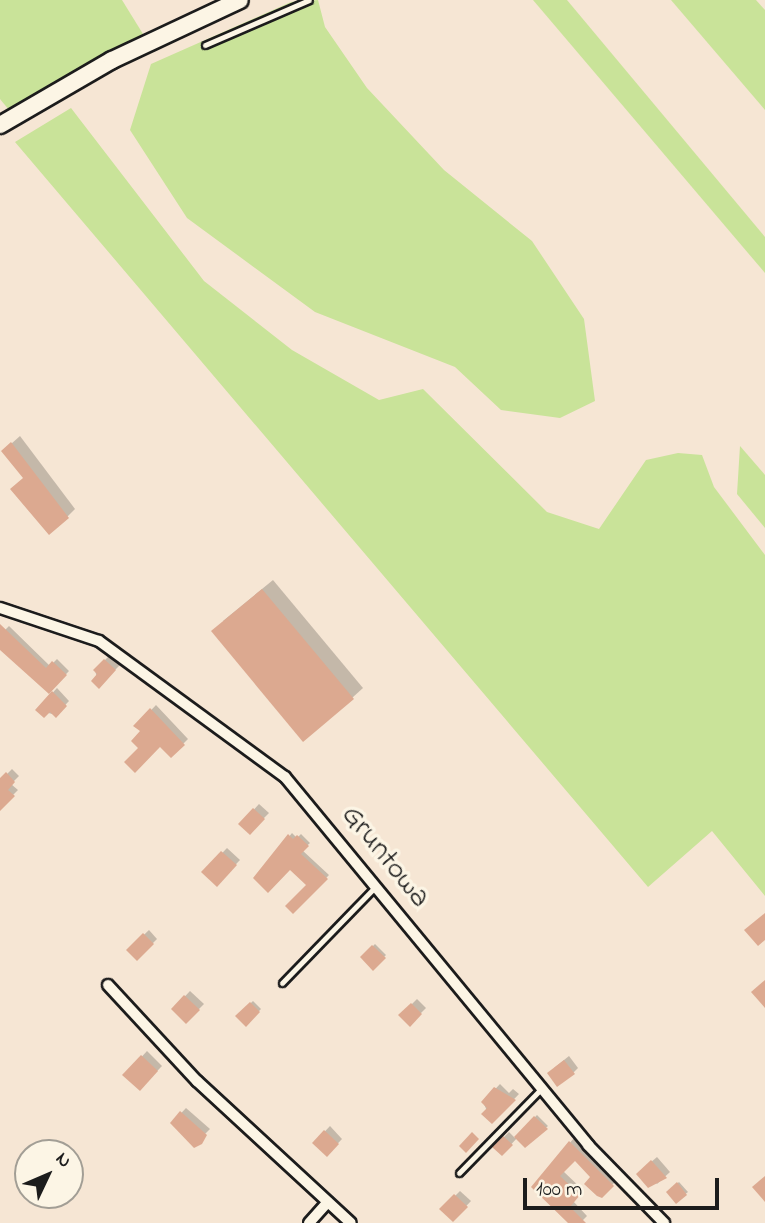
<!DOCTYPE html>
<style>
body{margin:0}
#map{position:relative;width:765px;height:1223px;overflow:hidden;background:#f6e6d4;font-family:"Indie Flower",sans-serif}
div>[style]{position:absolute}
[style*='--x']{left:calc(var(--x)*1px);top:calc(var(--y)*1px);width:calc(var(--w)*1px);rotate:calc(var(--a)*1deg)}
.green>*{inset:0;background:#c9e399}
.shadow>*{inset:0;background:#0003}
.building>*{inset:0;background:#dca990}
.roads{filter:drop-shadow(2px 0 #1c1c1c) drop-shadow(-2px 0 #1c1c1c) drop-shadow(0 2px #1c1c1c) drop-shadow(0 -2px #1c1c1c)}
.lane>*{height:5px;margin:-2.5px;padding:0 2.5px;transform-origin:2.5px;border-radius:2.5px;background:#fcf5e5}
.street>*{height:10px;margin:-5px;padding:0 5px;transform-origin:5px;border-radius:5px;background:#fcf5e5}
.primary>*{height:16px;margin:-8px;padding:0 8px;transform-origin:8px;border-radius:8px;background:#fcf5e5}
span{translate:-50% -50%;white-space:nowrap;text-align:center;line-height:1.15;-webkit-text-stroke:7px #fcf5e5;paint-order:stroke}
.street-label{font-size:30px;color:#1c1c1c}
.north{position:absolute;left:14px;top:1139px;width:70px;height:70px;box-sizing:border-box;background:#fcf5e5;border:2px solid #a29e95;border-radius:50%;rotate:46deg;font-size:19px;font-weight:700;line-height:28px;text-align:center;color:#1c1c1c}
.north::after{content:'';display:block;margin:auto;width:24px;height:32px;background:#1c1c1c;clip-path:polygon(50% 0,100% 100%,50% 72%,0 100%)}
.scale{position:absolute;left:523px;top:1178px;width:196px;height:32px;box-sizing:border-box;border:4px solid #1c1c1c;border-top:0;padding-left:9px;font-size:21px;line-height:24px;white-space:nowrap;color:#1c1c1c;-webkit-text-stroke:5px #fcf5e5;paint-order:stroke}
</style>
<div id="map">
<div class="green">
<i style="clip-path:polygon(0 0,122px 0,143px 34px,9px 110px,0 99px)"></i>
<i style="clip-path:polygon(318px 0,325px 27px,367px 88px,444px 170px,532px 241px,584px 319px,595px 401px,560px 418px,501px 410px,455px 367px,315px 312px,187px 218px,130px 130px,151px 64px,291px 2px)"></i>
<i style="clip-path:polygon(533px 0,567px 0,765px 237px,765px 273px)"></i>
<i style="clip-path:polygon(671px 0,756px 0,765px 10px,765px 110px)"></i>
<i style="clip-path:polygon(71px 108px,204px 281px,292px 350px,379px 400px,423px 389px,547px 512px,599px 529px,646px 460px,678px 453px,702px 455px,714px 487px,765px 555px,765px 896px,712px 831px,648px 887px,15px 142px)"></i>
<i style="clip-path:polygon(740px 446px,765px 475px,765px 528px,737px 494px)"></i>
</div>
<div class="shadow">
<i style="clip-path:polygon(20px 436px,75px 509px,67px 517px,25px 477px,11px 444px)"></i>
<i style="clip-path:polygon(273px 580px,363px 688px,352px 698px,223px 621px)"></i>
<i style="clip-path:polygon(9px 626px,50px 666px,57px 659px,69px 671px,49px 692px,0 647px,0 635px)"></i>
<i style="clip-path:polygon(110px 655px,120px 665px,99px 686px,95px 670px)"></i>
<i style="clip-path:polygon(57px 688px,69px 701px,56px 715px,37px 710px)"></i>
<i style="clip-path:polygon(156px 705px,188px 739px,171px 756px,160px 745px,141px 748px,142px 731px,136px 726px)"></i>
<i style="clip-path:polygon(12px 769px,19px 776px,11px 784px,18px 790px,1px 807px,0 781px)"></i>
<i style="clip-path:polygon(259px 804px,269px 813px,250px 832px,241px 824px)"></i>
<i style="clip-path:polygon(292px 833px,297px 838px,301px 834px,310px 843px,302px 850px,329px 875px,293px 912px,308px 885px,290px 868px,255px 878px)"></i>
<i style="clip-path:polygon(227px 848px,240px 860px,217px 884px,204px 872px)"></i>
<i style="clip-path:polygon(149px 930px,157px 939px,137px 959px,128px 950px)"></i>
<i style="clip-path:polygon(375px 944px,386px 955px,373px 968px,362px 957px)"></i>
<i style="clip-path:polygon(190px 991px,204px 1004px,186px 1022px,173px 1009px)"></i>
<i style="clip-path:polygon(417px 999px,426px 1008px,410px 1024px,401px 1015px)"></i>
<i style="clip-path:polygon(253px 1001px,261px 1009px,246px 1025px,237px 1016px)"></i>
<i style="clip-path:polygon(147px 1051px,162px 1066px,140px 1089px,125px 1075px)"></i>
<i style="clip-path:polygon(569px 1056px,578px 1068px,573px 1073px,554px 1068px)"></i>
<i style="clip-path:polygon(500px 1084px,509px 1093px,513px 1089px,519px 1094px,492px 1122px,483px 1102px)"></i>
<i style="clip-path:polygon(186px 1108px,210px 1129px,194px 1145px,172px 1123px)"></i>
<i style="clip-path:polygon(537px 1115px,548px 1126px,525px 1145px,518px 1137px,502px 1154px,494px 1147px,509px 1132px,515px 1138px)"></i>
<i style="clip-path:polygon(330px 1126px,342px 1139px,327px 1155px,314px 1143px)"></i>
<i style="clip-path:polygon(574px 1138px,617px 1180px,601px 1196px,593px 1177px,575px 1159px,563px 1171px,583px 1190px,573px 1201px,587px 1216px,580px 1223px,570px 1223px,533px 1186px)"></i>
<i style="clip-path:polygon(657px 1157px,670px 1172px,657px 1184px,643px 1169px)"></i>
<i style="clip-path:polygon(679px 1182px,688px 1192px,676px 1201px,668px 1192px)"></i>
<i style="clip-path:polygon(460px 1191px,471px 1201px,453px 1220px,442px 1209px)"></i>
</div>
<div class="building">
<i style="clip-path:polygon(11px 442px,69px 518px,49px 535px,10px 489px,23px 478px,1px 451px)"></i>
<i style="clip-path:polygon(262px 589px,354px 699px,303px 742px,211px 631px)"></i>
<i style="clip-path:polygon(0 624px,46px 668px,52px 661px,67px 675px,49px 694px,0 650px)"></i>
<i style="clip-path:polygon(104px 659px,116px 670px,99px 689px,91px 681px,97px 674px,93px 670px)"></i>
<i style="clip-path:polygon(52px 691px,67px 706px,56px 718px,50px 712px,44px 718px,35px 710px)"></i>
<i style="clip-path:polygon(150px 708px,185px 745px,171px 758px,160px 747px,135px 773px,124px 762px,138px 748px,131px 741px,140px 731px,133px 726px)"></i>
<i style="clip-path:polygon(6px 772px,15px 782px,8px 790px,15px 796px,0 811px,0 778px)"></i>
<i style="clip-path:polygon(253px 808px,265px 819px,250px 835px,238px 824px)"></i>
<i style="clip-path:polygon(288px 834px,293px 839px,297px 835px,309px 846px,301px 854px,328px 879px,293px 914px,285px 906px,306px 885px,290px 870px,268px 893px,253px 878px)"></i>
<i style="clip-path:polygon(221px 851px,237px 865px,217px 887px,201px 872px)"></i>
<i style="clip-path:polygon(765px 913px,765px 940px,758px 946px,744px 930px)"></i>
<i style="clip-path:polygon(143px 933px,154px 944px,137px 961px,126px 950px)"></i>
<i style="clip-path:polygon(372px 945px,386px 958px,373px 971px,360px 957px)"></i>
<i style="clip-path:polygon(765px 980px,765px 1008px,751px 992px)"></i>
<i style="clip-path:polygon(184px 995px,200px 1010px,186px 1024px,171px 1009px)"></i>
<i style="clip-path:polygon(250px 1002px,260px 1012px,246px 1027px,235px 1016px)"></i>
<i style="clip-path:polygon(411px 1003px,422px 1014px,410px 1027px,398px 1015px)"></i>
<i style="clip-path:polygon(141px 1055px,158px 1071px,140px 1091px,122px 1075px)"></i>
<i style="clip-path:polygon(564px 1060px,575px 1074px,557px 1087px,547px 1073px)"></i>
<i style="clip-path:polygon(494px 1087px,516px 1100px,492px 1124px,481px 1114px,487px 1108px,481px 1102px)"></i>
<i style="clip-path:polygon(180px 1111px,207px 1135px,202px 1144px,194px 1148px,170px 1123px)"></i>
<i style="clip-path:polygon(534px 1116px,548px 1129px,525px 1148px,514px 1137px)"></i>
<i style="clip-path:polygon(324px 1130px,339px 1144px,327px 1157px,312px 1143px)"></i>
<i style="clip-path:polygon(472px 1132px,479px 1139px,466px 1153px,459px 1146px)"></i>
<i style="clip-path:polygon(503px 1136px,513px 1145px,502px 1156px,492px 1147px)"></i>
<i style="clip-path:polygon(569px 1141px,614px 1186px,602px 1198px,597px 1196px,584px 1184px,590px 1177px,575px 1161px,560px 1176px,580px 1195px,570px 1207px,586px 1223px,568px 1223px,531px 1187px)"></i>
<i style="clip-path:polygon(651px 1160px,667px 1178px,648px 1188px,636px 1174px)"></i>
<i style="clip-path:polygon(765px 1176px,765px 1202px,752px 1187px)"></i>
<i style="clip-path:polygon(677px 1182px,687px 1195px,676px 1204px,666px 1192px)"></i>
<i style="clip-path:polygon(454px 1194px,468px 1207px,453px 1222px,439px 1209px)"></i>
</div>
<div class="roads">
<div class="lane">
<i style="--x:205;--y:45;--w:113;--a:-23.4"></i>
<i style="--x:282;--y:983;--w:135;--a:-45.9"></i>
<i style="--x:459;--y:1173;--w:119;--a:-45.7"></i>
</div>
<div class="street">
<i style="--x:0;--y:608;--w:104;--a:18.4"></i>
<i style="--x:99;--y:641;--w:230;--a:36.2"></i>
<i style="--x:285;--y:777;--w:477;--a:50.5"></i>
<i style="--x:588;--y:1145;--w:109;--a:45.7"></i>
<i style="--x:108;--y:985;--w:131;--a:47.2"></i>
<i style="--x:197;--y:1081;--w:209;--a:42.7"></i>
<i style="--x:309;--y:1223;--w:28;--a:-48"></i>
</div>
<div class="primary">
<i style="--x:0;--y:125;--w:129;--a:-30.1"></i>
<i style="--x:112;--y:60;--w:141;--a:-25.1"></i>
</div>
</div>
<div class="street-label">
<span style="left:385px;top:857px;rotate:51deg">Gruntowa</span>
</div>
<div class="north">N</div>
<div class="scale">100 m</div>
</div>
